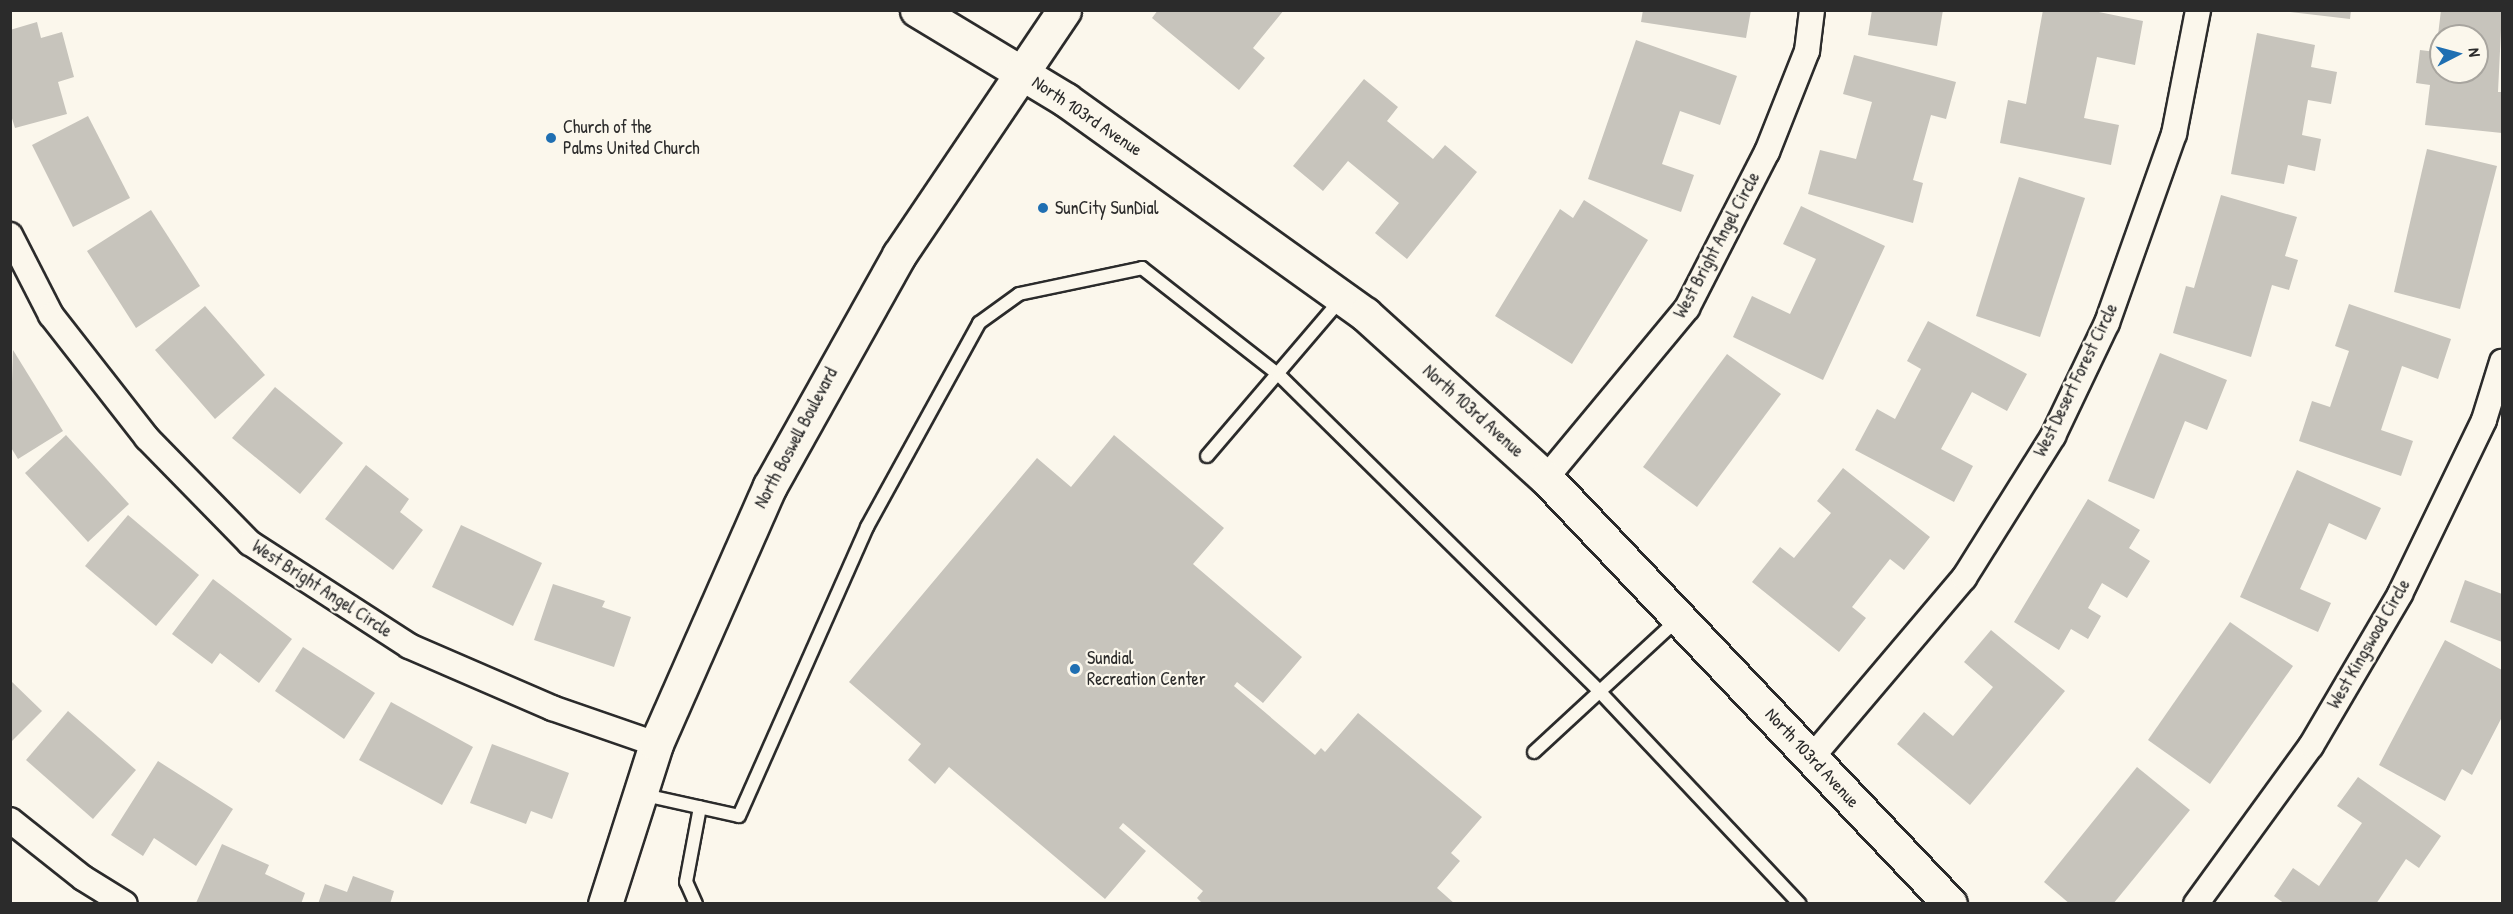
<!DOCTYPE html>
<style>
body{margin:0}
#map{position:relative;width:2513px;height:914px;overflow:hidden;background:#fbf7ec;font-family:"Patrick Hand",sans-serif}
div>[style]{position:absolute}
[style*='--x']{left:calc(var(--x)*1px);top:calc(var(--y)*1px);width:calc(var(--w)*1px);rotate:calc(var(--a)*1deg)}
.building>*{inset:0;background:#c7c4bc}
.roads{filter:drop-shadow(2px 0 #2b2b2b) drop-shadow(-2px 0 #2b2b2b) drop-shadow(0 2px #2b2b2b) drop-shadow(0 -2px #2b2b2b)}
.lane>*{height:12px;margin:-6px;padding:0 6px;transform-origin:6px;border-radius:6px;background:#fbf7ec}
.street>*{height:24px;margin:-12px;padding:0 12px;transform-origin:12px;border-radius:12px;background:#fbf7ec}
.secondary>*{height:33px;margin:-16.5px;padding:0 16.5px;transform-origin:16.5px;border-radius:16.5px;background:#fbf7ec}
.dots>*{width:16px;height:16px;translate:-50% -50%;box-sizing:border-box;border:3px solid #fbf7ec;border-radius:50%}
span{translate:-50% -50%;white-space:nowrap;text-align:center;line-height:1.15;-webkit-text-stroke:4.5px #fbf7ec;paint-order:stroke}
.street-label{font-size:18px;color:#2b2b2b}
.poi-label{font-size:18px;color:#2b2b2b}
.left{translate:0 -50%;text-align:left}
.frame{position:absolute;inset:0;border:12px solid #2b2b2b;pointer-events:none}
.north{position:absolute;left:2429px;top:24px;width:60px;height:60px;box-sizing:border-box;background:#fbf7ec;border:2px solid #a8a59f;border-radius:50%;rotate:84deg;font-size:16px;font-weight:700;line-height:24px;text-align:center;color:#2b2b2b}
.north::after{content:'';display:block;margin:auto;width:21px;height:27px;background:#1f6fb2;clip-path:polygon(50% 0,100% 100%,50% 72%,0 100%)}
</style>
<div id="map">
<div class="building">
<i style="clip-path:polygon(1158px 10px,1207px 11px,1284px 10px,1253px 48px,1265px 58px,1239px 90px,1152px 18px)"></i>
<i style="clip-path:polygon(1643px 10px,1751px 10px,1746px 38px,1641px 22px)"></i>
<i style="clip-path:polygon(1872px 10px,1943px 10px,1937px 46px,1868px 35px)"></i>
<i style="clip-path:polygon(2043px 10px,2089px 10px,2143px 21px,2135px 65px,2097px 57px,2084px 118px,2119px 125px,2111px 165px,2000px 143px,2008px 100px,2026px 104px)"></i>
<i style="clip-path:polygon(2273px 10px,2351px 10px,2350px 19px)"></i>
<i style="clip-path:polygon(evenodd,2441px 10px,2502px 10px,2498px 92px,2502px 92px,2502px 133px,2425px 125px,2430px 85px,2416px 83px,2420px 50px,2436px 52px,2441px 10px,2441px 36px,2477px 36px,2477px 72px,2441px 72px,2441px 36px)"></i>
<i style="clip-path:polygon(37px 22px,41px 38px,62px 32px,74px 77px,58px 82px,67px 114px,15px 128px,10px 112px,10px 30px)"></i>
<i style="clip-path:polygon(2257px 33px,2315px 45px,2311px 67px,2337px 72px,2331px 104px,2308px 100px,2302px 135px,2321px 139px,2315px 171px,2288px 165px,2284px 184px,2231px 174px)"></i>
<i style="clip-path:polygon(1636px 40px,1737px 76px,1720px 125px,1680px 111px,1662px 164px,1694px 175px,1681px 212px,1588px 179px)"></i>
<i style="clip-path:polygon(1854px 55px,1956px 82px,1946px 119px,1931px 115px,1913px 180px,1923px 183px,1913px 223px,1808px 194px,1820px 150px,1856px 159px,1872px 102px,1843px 94px)"></i>
<i style="clip-path:polygon(1364px 79px,1398px 107px,1387px 121px,1433px 159px,1445px 145px,1477px 172px,1407px 259px,1375px 233px,1399px 203px,1348px 161px,1323px 191px,1293px 166px)"></i>
<i style="clip-path:polygon(88px 116px,130px 198px,73px 227px,32px 145px)"></i>
<i style="clip-path:polygon(2427px 149px,2497px 166px,2460px 309px,2394px 292px)"></i>
<i style="clip-path:polygon(2019px 177px,2085px 198px,2040px 337px,1976px 316px)"></i>
<i style="clip-path:polygon(2221px 195px,2297px 217px,2285px 256px,2298px 260px,2289px 290px,2272px 285px,2251px 357px,2173px 333px,2186px 286px,2194px 288px)"></i>
<i style="clip-path:polygon(1584px 200px,1648px 240px,1572px 364px,1495px 316px,1560px 209px,1573px 218px)"></i>
<i style="clip-path:polygon(1801px 206px,1885px 246px,1823px 380px,1733px 337px,1752px 296px,1790px 314px,1816px 259px,1783px 244px)"></i>
<i style="clip-path:polygon(151px 210px,200px 286px,136px 328px,87px 251px)"></i>
<i style="clip-path:polygon(2349px 304px,2451px 339px,2438px 379px,2402px 366px,2381px 430px,2413px 441px,2401px 476px,2299px 441px,2312px 401px,2330px 407px,2349px 351px,2335px 346px)"></i>
<i style="clip-path:polygon(205px 306px,265px 375px,215px 419px,155px 350px)"></i>
<i style="clip-path:polygon(1928px 321px,2027px 374px,2007px 411px,1972px 392px,1941px 449px,1973px 466px,1954px 502px,1855px 450px,1877px 409px,1895px 419px,1921px 369px,1907px 361px)"></i>
<i style="clip-path:polygon(13px 350px,63px 431px,18px 459px,10px 446px)"></i>
<i style="clip-path:polygon(2160px 353px,2227px 380px,2207px 430px,2185px 421px,2154px 499px,2108px 481px)"></i>
<i style="clip-path:polygon(1727px 354px,1781px 394px,1697px 507px,1643px 467px)"></i>
<i style="clip-path:polygon(275px 387px,343px 443px,300px 494px,232px 438px)"></i>
<i style="clip-path:polygon(66px 435px,129px 504px,88px 542px,25px 473px)"></i>
<i style="clip-path:polygon(1114px 435px,1224px 528px,1193px 564px,1302px 657px,1263px 703px,1237px 682px,1234px 686px,1315px 755px,1321px 748px,1325px 752px,1358px 713px,1482px 817px,1451px 853px,1460px 861px,1437px 888px,1455px 904px,1203px 904px,1197px 898px,1203px 891px,1123px 823px,1119px 828px,1146px 851px,1105px 899px,949px 767px,935px 784px,908px 760px,921px 744px,849px 682px,1037px 458px,1071px 487px)"></i>
<i style="clip-path:polygon(366px 465px,409px 499px,400px 512px,423px 530px,393px 570px,325px 519px)"></i>
<i style="clip-path:polygon(1843px 468px,1930px 537px,1904px 570px,1890px 559px,1852px 607px,1866px 618px,1839px 652px,1752px 582px,1780px 547px,1794px 558px,1831px 513px,1817px 501px)"></i>
<i style="clip-path:polygon(2297px 470px,2381px 508px,2366px 540px,2329px 523px,2300px 589px,2331px 603px,2318px 632px,2240px 597px)"></i>
<i style="clip-path:polygon(2088px 499px,2140px 530px,2129px 548px,2150px 561px,2127px 598px,2102px 583px,2088px 608px,2101px 616px,2088px 639px,2071px 629px,2059px 650px,2014px 622px)"></i>
<i style="clip-path:polygon(128px 515px,199px 575px,156px 626px,85px 566px)"></i>
<i style="clip-path:polygon(461px 525px,542px 563px,513px 626px,432px 587px)"></i>
<i style="clip-path:polygon(213px 579px,292px 639px,259px 683px,220px 653px,212px 664px,172px 634px)"></i>
<i style="clip-path:polygon(2465px 580px,2502px 594px,2502px 642px,2450px 622px)"></i>
<i style="clip-path:polygon(553px 584px,605px 601px,602px 607px,631px 617px,614px 667px,534px 640px)"></i>
<i style="clip-path:polygon(2230px 622px,2293px 666px,2210px 784px,2148px 740px)"></i>
<i style="clip-path:polygon(1991px 630px,2065px 691px,1970px 805px,1897px 744px,1924px 712px,1953px 736px,1993px 687px,1964px 662px)"></i>
<i style="clip-path:polygon(2445px 640px,2502px 670px,2502px 717px,2472px 775px,2462px 769px,2445px 801px,2379px 765px)"></i>
<i style="clip-path:polygon(303px 647px,375px 693px,344px 739px,275px 691px)"></i>
<i style="clip-path:polygon(10px 680px,42px 711px,10px 743px)"></i>
<i style="clip-path:polygon(391px 702px,473px 747px,442px 805px,359px 760px)"></i>
<i style="clip-path:polygon(68px 711px,136px 770px,93px 819px,26px 760px)"></i>
<i style="clip-path:polygon(492px 744px,569px 773px,552px 819px,531px 811px,526px 824px,470px 803px)"></i>
<i style="clip-path:polygon(158px 761px,233px 809px,196px 866px,154px 838px,143px 856px,111px 835px)"></i>
<i style="clip-path:polygon(2137px 767px,2190px 810px,2113px 904px,2070px 904px,2044px 882px)"></i>
<i style="clip-path:polygon(2358px 777px,2441px 836px,2419px 868px,2406px 859px,2376px 904px,2285px 904px,2274px 896px,2293px 868px,2319px 886px,2362px 823px,2337px 806px)"></i>
<i style="clip-path:polygon(222px 844px,269px 865px,265px 874px,305px 893px,301px 904px,196px 903px)"></i>
<i style="clip-path:polygon(353px 876px,394px 891px,390px 904px,318px 904px,325px 884px,347px 892px)"></i>
</div>
<div class="roads">
<div class="lane">
<i style="--x:1207;--y:456;--w:208;--a:-49.5"></i>
<i style="--x:1534;--y:752;--w:196;--a:-42.7"></i>
<i style="--x:640;--y:794;--w:101;--a:12.5"></i>
<i style="--x:739;--y:816;--w:316;--a:-66.1"></i>
<i style="--x:867;--y:527;--w:233;--a:-61.2"></i>
<i style="--x:979;--y:323;--w:49;--a:-35.9"></i>
<i style="--x:1019;--y:294;--w:126;--a:-11.9"></i>
<i style="--x:1142;--y:268;--w:174;--a:38"></i>
<i style="--x:1279;--y:375;--w:451;--a:44.6"></i>
<i style="--x:1600;--y:692;--w:291;--a:46.7"></i>
<i style="--x:696;--y:904;--w:24;--a:-114"></i>
<i style="--x:686;--y:882;--w:76;--a:-79.4"></i>
</div>
<div class="street">
<i style="--x:10;--y:235;--w:90;--a:62.9"></i>
<i style="--x:51;--y:315;--w:156;--a:52"></i>
<i style="--x:147;--y:438;--w:147;--a:45.6"></i>
<i style="--x:250;--y:543;--w:189;--a:32.9"></i>
<i style="--x:409;--y:646;--w:156;--a:23.4"></i>
<i style="--x:552;--y:708;--w:110;--a:19.1"></i>
<i style="--x:1546;--y:478;--w:221;--a:-50.3"></i>
<i style="--x:1687;--y:308;--w:175;--a:-62.9"></i>
<i style="--x:1767;--y:152;--w:109;--a:-68.4"></i>
<i style="--x:1807;--y:51;--w:41;--a:-83"></i>
<i style="--x:1812;--y:757;--w:235;--a:-49.7"></i>
<i style="--x:1964;--y:578;--w:168;--a:-57.9"></i>
<i style="--x:2053;--y:436;--w:125;--a:-64.5"></i>
<i style="--x:2107;--y:323;--w:201;--a:-70.5"></i>
<i style="--x:2174;--y:134;--w:126;--a:-79"></i>
<i style="--x:10;--y:820;--w:93;--a:38.5"></i>
<i style="--x:83;--y:878;--w:49;--a:31.8"></i>
<i style="--x:2196;--y:904;--w:195;--a:-54"></i>
<i style="--x:2311;--y:746;--w:176;--a:-59.6"></i>
<i style="--x:2400;--y:594;--w:193;--a:-64.2"></i>
<i style="--x:2484;--y:420;--w:61;--a:-72.8"></i>
</div>
<div class="secondary">
<i style="--x:917;--y:10;--w:174;--a:31.1"></i>
<i style="--x:1066;--y:100;--w:368;--a:35.6"></i>
<i style="--x:1365;--y:314;--w:244;--a:42.2"></i>
<i style="--x:1546;--y:478;--w:587;--a:46.52"></i>
<i style="--x:605;--y:904;--w:168;--a:-72.3"></i>
<i style="--x:656;--y:744;--w:282;--a:-66.2"></i>
<i style="--x:770;--y:486;--w:265;--a:-60.8"></i>
<i style="--x:899;--y:255;--w:295;--a:-56"></i>
</div>
</div>
<div class="dots">
<i style="left:551px;top:138px;background:#1f6fb2"></i>
<i style="left:1043px;top:208px;background:#1f6fb2"></i>
<i style="left:1075px;top:669px;background:#1f6fb2"></i>
</div>
<div class="street-label">
<span style="left:1087px;top:116px;rotate:34deg">North 103rd Avenue</span>
<span style="left:1717px;top:245px;rotate:-62deg">West Bright Angel Circle</span>
<span style="left:2076px;top:380px;rotate:-64deg">West Desert Forest Circle</span>
<span style="left:1473px;top:411px;rotate:42deg">North 103rd Avenue</span>
<span style="left:796px;top:438px;rotate:-62deg">North Boswell Boulevard</span>
<span style="left:322px;top:589px;rotate:33deg">West Bright Angel Circle</span>
<span style="left:2369px;top:644px;rotate:-60deg">West Kingswood Circle</span>
<span style="left:1812px;top:758px;rotate:47deg">North 103rd Avenue</span>
</div>
<div class="poi-label">
<span class="left" style="left:563px;top:138px">Church of the<br>Palms United Church</span>
<span class="left" style="left:1055px;top:208px">SunCity SunDial</span>
<span class="left" style="left:1087px;top:669px">Sundial<br>Recreation Center</span>
</div>
<div class="frame"></div>
<div class="north">N</div>
</div>
